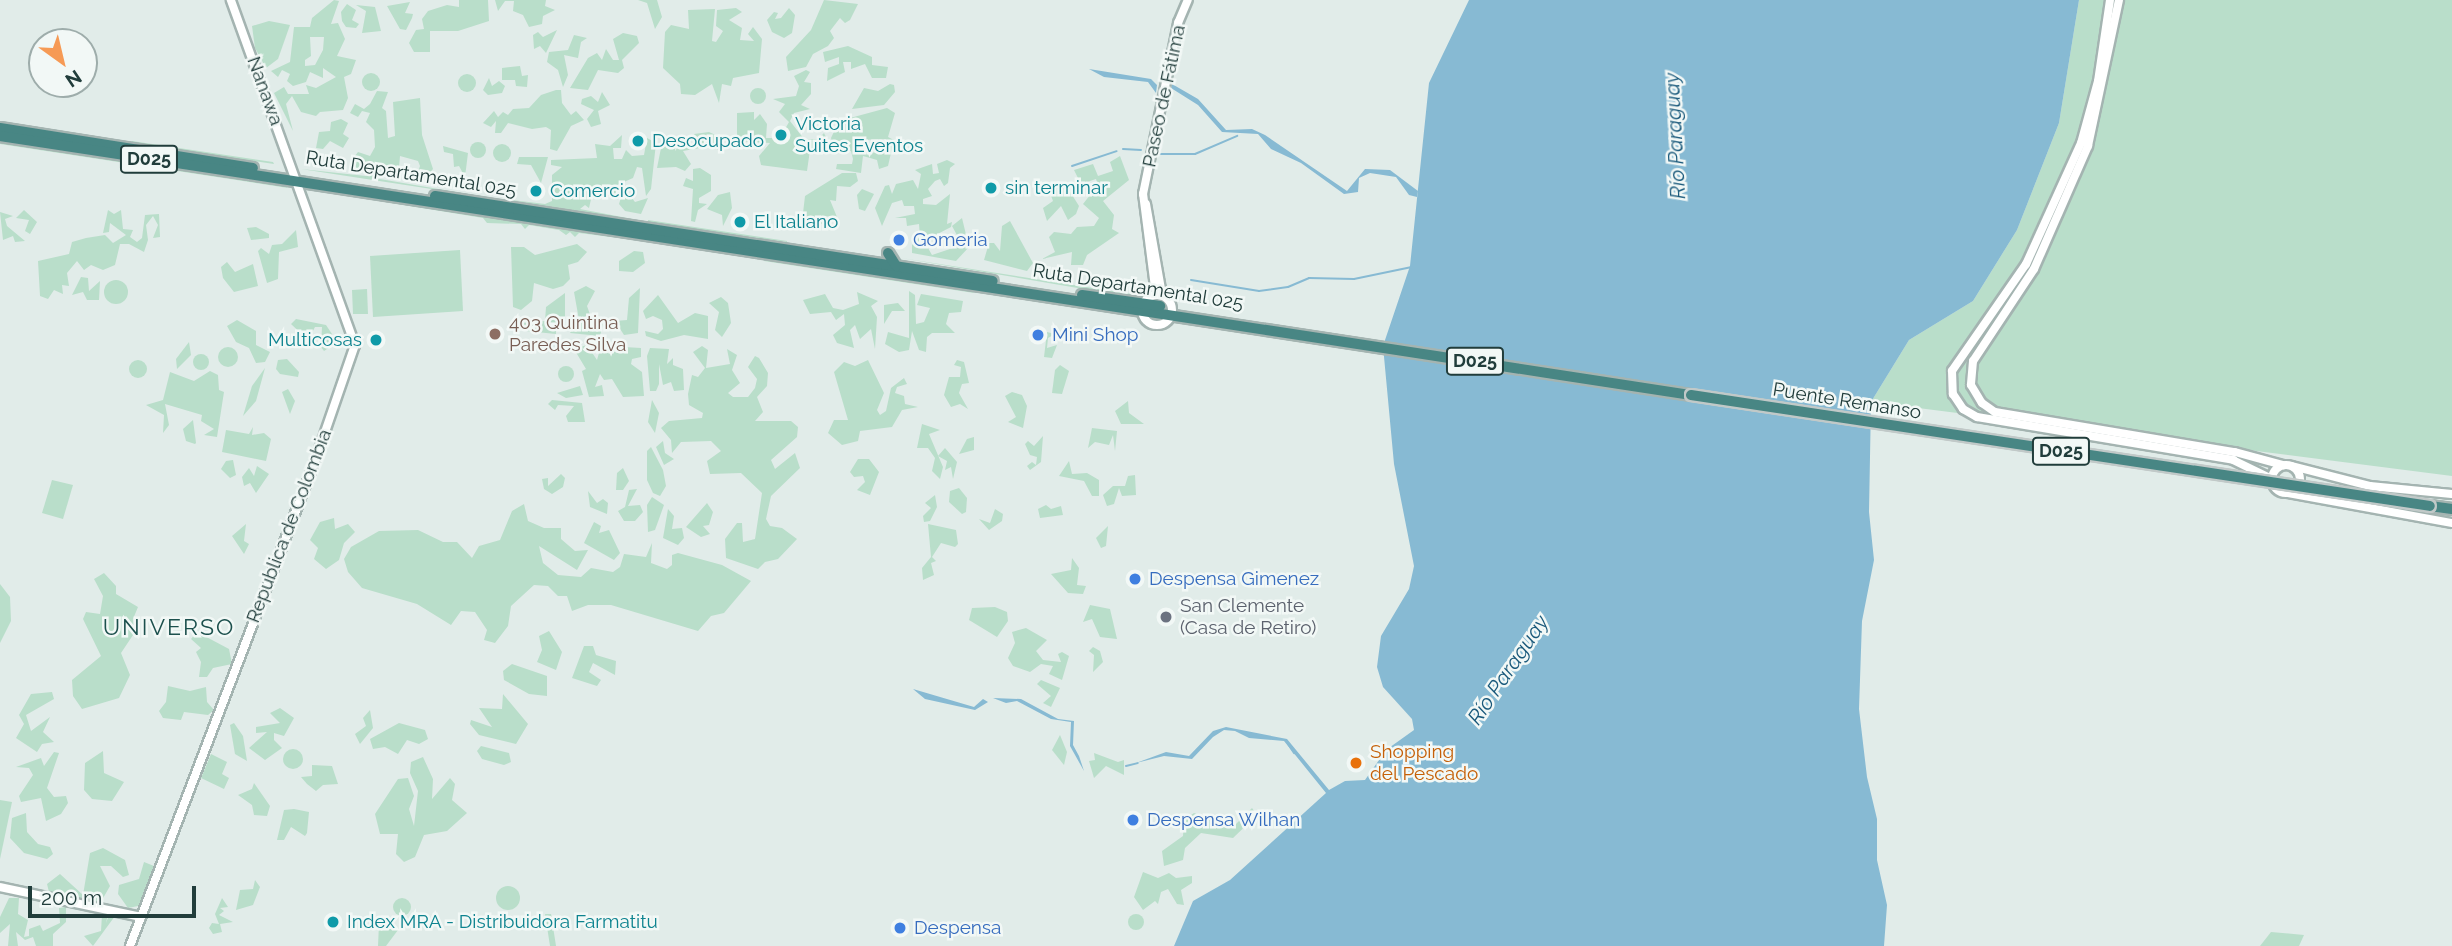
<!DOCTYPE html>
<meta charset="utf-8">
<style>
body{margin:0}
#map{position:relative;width:2452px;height:946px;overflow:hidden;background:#e1ece9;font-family:Raleway,sans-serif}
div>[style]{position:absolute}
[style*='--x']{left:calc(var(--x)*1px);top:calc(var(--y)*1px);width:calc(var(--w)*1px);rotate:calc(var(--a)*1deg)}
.green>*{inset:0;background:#b9deca}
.round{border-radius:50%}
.water>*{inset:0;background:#87bad3}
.stream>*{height:2px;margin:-1px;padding:0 1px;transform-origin:1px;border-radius:1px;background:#87bad3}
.roads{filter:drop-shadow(2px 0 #a4b4b1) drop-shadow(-2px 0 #a4b4b1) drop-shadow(0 2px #a4b4b1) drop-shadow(0 -2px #a4b4b1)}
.tertiary>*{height:8px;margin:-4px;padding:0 4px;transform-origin:4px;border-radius:4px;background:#fff}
.tertiary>.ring{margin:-4px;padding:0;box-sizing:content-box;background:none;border:8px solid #fff;border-radius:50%}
.trunk>*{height:10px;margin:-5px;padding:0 5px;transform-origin:5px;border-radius:5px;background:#488684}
.bridges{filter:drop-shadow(2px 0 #c1c9c8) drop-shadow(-2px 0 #c1c9c8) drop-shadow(0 2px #c1c9c8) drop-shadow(0 -2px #c1c9c8)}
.trunk-bridge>*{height:10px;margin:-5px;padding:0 5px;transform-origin:5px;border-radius:5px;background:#488684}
.dots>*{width:19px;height:19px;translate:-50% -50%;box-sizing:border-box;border:4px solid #f2f8f6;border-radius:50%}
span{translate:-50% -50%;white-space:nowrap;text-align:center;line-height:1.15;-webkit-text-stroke:5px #f2f8f6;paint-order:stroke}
.shield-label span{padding:2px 5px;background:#f2f8f6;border:2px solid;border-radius:5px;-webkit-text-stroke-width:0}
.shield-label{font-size:18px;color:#213d3b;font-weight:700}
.street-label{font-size:19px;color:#213d3b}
.culture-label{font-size:19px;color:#0d838f}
.left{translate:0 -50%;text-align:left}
.right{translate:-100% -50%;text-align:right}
.shop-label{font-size:19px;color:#366cbe}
.education-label{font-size:19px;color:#785e54}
.worship-label{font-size:19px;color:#5b616d}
.food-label{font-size:19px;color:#c56008}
.water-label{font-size:21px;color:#19597b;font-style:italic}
.quarter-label{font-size:23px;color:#1c504d;letter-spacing:2px}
.north{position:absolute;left:28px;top:28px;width:70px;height:70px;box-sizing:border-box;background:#f2f8f6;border:2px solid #9eadab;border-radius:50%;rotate:146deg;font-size:19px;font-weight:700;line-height:28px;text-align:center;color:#213d3b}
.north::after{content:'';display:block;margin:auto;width:24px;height:32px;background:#f69a55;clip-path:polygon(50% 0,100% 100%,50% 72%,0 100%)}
.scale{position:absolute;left:28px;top:886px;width:168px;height:32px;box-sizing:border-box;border:4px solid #213d3b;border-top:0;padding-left:9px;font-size:21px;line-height:24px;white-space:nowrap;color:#213d3b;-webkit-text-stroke:5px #f2f8f6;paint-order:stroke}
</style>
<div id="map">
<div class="green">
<i style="clip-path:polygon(evenodd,334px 0,339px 1px,331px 24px,338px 23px,345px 39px,337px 56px,356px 60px,351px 74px,344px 77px,348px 98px,343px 110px,320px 112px,316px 116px,301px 112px,292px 96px,286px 104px,293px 131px,274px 93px,284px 87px,288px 94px,309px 94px,306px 85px,316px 88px,336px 77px,323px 68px,323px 78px,310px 72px,306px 82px,293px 86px,287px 81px,290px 74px,282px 70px,278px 77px,271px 71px,290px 62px,294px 27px,310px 27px,312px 18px,334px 0,310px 37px,324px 37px,323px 50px,315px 65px,305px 66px,305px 60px,311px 56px,310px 37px)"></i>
<i style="clip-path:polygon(459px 0,488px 0,489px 21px,458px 31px,430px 31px,430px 52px,414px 52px,409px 43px,416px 30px,424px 29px,422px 19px,428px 11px,447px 5px,459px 7px)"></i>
<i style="clip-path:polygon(495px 0,546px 0,545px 6px,555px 10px,543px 16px,542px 24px,529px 27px,523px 15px,513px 11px,514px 1px,505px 1px,498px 11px)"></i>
<i style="clip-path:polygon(657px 0,662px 17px,655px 29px,647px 3px,638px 0)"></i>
<i style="clip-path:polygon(824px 0,858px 4px,850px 20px,845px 23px,840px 18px,830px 31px,834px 38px,828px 46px,813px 54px,806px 67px,788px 71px,786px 57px,811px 30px)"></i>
<i style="clip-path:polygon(2079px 0,2452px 0,2452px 476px,1871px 402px,1909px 340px,1973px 301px,2017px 230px,2059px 123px)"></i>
<i style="clip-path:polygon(410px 2px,405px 13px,413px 14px,412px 18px,406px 30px,400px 29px,387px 6px)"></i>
<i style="clip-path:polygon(347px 4px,356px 10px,352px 20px,359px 24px,356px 28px,346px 27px,342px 21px,341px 12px)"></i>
<i style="clip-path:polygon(356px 5px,375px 7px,381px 31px,362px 33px,366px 11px)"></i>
<i style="clip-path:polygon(736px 8px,742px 12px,729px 20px,742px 28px,740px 40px,754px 41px,748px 34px,753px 27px,762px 39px,759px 73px,733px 78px,731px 86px,722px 84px,719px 103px,712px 84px,695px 95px,681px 94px,680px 84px,663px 68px,665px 32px,671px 25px,689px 29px,688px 10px,715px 9px,712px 41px,716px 42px,723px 31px,716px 26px,717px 10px)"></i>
<i style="clip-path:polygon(789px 8px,795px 15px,792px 33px,784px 38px,772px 32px,767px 20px,774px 12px,778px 13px,775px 19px,781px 18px)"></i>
<i style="clip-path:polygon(269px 21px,290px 25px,278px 59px,266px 68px,255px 48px,252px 26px)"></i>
<i style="clip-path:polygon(557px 30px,546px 53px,540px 46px,534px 49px,533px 35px,538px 32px,543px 37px)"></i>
<i style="clip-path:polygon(623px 33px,637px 36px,639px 43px,622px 60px,624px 68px,618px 73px,598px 70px,588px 90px,570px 88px,588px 58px,597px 53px,602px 60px,606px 49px,613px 60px,619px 60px,613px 39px)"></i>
<i style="clip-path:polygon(574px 35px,587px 38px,581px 42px,578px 58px,564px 55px,568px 75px,563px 87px,558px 70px,547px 62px,549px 52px,568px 50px)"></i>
<i style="clip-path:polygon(848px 46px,872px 57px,872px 65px,888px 67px,886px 78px,872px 78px,865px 64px,851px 69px,851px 62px,843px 62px,845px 72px,827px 81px,828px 68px,839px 64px,839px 57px,825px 62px,823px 52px)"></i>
<i style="clip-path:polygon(520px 66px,522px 76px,528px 75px,527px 87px,516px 86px,515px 80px,502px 80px,502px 68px)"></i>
<i style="clip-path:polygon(806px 70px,810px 72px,804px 82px,811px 83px,811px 94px,801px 105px,810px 109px,794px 113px,790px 121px,804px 139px,818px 139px,824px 133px,827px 139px,810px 150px,807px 171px,761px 165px,759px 156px,770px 143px,737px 141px,737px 113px,754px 112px,754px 120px,760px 114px,767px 124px,766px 138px,789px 138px,785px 129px,789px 122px,779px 112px,785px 104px,773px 99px,796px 96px,799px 86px,794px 76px)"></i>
<i class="round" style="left:362px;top:73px;width:18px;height:18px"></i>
<i class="round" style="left:458px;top:74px;width:18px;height:18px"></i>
<i style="clip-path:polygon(489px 78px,492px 86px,499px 81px,505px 86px,502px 93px,488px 95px,483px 90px)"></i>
<i style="clip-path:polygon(890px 84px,894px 85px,895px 92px,884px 105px,852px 109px,864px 88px,878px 91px)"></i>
<i class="round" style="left:750px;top:88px;width:16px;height:16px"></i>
<i style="clip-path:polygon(556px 90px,561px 90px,562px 103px,571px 115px,576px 111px,584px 120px,571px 126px,557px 151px,550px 149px,551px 130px,546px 127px,532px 129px,508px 123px,501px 133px,495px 133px,496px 121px,491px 127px,483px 123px,494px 111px,498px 117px,503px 112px,508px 115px,513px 109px,529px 108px,541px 95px)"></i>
<i style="clip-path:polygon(377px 91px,388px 92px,382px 108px,386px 111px,388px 138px,395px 136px,393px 102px,420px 98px,422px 135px,433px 169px,426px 177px,406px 179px,406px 172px,418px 172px,420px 166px,418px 161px,400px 156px,399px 168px,380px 165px,374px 178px,497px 199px,301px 169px,366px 176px,367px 169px,359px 171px,351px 161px,358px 152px,370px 156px,375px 147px,374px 130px,366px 122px,370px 113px,362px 111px,358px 117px,350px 113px,355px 104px,364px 109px,370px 104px)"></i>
<i style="clip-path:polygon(602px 92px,610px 105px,598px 111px,601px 124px,591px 127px,587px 119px,594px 110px,581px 104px,582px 99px,591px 96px,598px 102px)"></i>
<i style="clip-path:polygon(evenodd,887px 108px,895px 113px,888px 137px,894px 140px,888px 166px,879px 169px,877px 160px,863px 156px,861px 173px,836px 169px,837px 164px,852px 164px,853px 159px,851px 151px,834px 148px,831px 138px,839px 121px,887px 108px,886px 139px,878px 153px,856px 151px,859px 140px,886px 139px)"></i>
<i style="clip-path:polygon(341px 119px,348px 123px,343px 134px,349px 138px,343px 148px,330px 141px,323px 149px,316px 148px,319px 132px,330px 131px,331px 122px)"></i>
<i style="clip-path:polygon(709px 132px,722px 138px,719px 151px,709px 142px,705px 147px,683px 151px,691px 164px,685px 171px,676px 167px,657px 168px,662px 143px,675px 143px,675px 151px,682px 142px,696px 147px,699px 140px,694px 134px)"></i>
<i style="clip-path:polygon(622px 135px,621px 148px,613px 148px,614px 159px,622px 159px,626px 150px,632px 156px,644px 155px,647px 138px,656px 143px,651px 189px,646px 196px,642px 168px,637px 167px,633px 178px,617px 185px,617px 196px,592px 195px,589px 208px,585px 205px,580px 209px,643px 221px,504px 199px,545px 204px,552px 201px,552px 175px,562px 167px,551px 165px,551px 160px,597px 158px,595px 144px,610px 146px)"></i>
<i style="clip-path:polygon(132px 141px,273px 162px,274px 164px,132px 143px)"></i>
<i style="clip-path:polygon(0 142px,284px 185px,288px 188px,0 144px)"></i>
<i class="round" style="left:470px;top:142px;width:16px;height:16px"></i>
<i class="round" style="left:493px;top:144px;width:18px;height:18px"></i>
<i style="clip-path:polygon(443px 146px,468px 153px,465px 177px,459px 166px,454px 167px,453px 154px,444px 152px)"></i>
<i style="clip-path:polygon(1120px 156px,1129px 180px,1103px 201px,1114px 215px,1112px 229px,1119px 233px,1087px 255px,1083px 265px,1071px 265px,1072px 252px,1042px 259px,1055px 252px,1049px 237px,1054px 232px,1071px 234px,1077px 227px,1094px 226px,1099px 218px,1083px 204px,1098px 185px,1096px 179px,1081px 184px,1074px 170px,1093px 164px,1098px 176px,1113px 171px,1110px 162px)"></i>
<i style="clip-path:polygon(519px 157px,548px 157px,541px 183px,531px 165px,517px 164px)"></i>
<i style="clip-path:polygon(947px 160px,955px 164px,950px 168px,948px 183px,944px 186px,940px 179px,935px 181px,928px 189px,932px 196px,923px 199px,923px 204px,936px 205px,950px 194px,947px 224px,952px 222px,951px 227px,924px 241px,932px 255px,956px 247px,953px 240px,958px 237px,952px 226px,962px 218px,969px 247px,956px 261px,912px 253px,912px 245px,920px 237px,919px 224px,907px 226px,906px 218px,895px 218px,915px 214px,914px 206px,904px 206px,902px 200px,892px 203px,882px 226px,875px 208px,885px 186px,889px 185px,892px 194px,896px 184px,913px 180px,918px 189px,921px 174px,915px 170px,932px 164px,933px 174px,939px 173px,937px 164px)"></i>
<i style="clip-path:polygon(700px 168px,711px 175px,711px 191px,699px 198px,699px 203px,707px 204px,698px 210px,695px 222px,691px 221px,693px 189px,683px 186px,686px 178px,693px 181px,693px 169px)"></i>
<i style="clip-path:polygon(842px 173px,856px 173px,858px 181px,850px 187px,837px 186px,836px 201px,830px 200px,837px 217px,823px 216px,822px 224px,812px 223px,803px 213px,805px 196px)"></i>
<i style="clip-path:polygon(1064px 182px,1079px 206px,1076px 214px,1068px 220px,1061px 206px,1047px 221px,1043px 208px,1053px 201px,1050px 193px)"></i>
<i style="clip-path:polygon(624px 188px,635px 202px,648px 198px,641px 214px,625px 211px,619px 204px)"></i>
<i style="clip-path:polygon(862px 189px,874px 194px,865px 211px,859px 209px,857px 195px)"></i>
<i style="clip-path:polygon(730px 192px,732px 208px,723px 226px,722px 215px,707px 209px,718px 195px)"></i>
<i style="clip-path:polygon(379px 201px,489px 215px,643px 241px,579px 233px,575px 237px,570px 232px,566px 235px,559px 230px,529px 225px,525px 229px,521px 224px,487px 223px,483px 218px)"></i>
<i style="clip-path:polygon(24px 210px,37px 222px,30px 234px,25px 231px,29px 220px,16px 218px)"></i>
<i style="clip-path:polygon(108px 210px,114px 214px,121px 210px,123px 229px,133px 230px,130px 237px,137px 242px,142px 238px,145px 215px,159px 214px,160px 237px,153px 238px,158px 225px,153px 216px,146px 225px,148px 240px,144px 252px,129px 244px,120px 244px,115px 265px,103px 270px,91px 265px,84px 270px,77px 261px,67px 273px,69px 286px,62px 285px,63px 294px,54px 290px,48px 299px,40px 296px,38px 261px,69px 254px,72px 242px,86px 238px,105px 235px,113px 243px,126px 235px,110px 223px,109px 232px,103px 233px)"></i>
<i style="clip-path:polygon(0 212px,13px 216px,5px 219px,7px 226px,25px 241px,15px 242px,13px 236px,3px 240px)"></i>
<i style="clip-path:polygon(648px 220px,787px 241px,787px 242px,648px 222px)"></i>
<i style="clip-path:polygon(1010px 221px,1033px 263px,1027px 271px,984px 260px,989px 243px,994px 243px,1000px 251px,1002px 226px)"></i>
<i style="clip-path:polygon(256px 227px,269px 234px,269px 238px,251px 240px,247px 228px)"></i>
<i style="clip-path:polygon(296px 230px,298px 247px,279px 252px,278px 279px,267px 283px,258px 251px,261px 248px,269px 254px,272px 245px,282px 244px)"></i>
<i style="clip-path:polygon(577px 244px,587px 252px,578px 262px,568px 265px,570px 279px,563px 286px,553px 289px,534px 283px,532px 301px,521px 310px,513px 307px,511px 247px,524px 247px,535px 255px)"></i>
<i style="clip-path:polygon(460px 250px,463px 311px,373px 317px,370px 256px)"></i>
<i style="clip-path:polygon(643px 252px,645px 263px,633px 272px,619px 271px,619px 261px,634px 251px)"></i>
<i style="clip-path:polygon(901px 258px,1138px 295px,1119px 295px)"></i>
<i style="clip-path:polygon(764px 260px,973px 292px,974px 293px,764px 261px)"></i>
<i style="clip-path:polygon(227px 262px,235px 272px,253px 264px,258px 286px,234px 292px,223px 278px,221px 267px)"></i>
<i style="clip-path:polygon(81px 277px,88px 278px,89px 291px,100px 281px,99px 300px,87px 300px,83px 292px,72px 295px)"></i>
<i class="round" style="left:104px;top:280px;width:24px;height:24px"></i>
<i style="clip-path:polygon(586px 286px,595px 291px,587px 306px,592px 320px,603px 324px,600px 336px,570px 333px,579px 320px,574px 292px)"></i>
<i style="clip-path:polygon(640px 288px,638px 333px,624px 335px,615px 321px,627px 320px,629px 298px)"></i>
<i style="clip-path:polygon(367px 289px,368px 314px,353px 314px,352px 290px)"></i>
<i style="clip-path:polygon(909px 291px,915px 295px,916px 324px,924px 322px,930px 308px,917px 305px,921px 294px,963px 301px,961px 312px,949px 313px,946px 324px,955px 333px,932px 333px,927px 337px,926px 352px,919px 350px,912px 331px,909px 350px,899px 352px,885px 344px,888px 332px,909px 338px)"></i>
<i style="clip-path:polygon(857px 292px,878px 301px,871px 306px,877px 317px,875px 349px,871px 329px,860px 339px,855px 325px,850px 330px,854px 348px,837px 343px,833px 335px,845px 325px,844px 314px,836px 320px,831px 312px,810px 314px,803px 300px,825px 294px,833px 308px,843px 310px,859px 304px)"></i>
<i style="clip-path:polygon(565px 293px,565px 322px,556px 324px,556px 334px,526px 331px,522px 323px,545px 321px,546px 307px)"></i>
<i style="clip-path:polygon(658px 295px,678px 323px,695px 313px,708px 316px,708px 339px,684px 335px,661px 341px,646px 336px,645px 331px,658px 334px,663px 329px,662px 320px,653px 316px,646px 319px,643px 311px)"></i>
<i style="clip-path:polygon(721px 297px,728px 303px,731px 323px,722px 337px,715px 330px,719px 312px,709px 303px)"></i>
<i style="clip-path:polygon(898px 303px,905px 311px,892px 311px,884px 324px,884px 305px)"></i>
<i style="clip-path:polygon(296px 319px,326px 325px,332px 334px,330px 347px,324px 351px,321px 347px,322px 327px,315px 327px,308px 340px,291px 324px)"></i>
<i style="clip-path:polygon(237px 320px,256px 331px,256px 345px,270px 352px,265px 362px,256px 363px,249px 348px,236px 342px,227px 326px)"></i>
<i style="clip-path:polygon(1047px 332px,1055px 334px,1048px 338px,1047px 348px,1057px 345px,1052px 358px,1044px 357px)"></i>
<i style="clip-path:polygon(189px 342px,191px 355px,177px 369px,176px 359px)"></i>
<i style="clip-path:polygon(587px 345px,597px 360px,601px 346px,617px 353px,624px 347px,641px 348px,641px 357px,632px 359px,631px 364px,642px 372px,644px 396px,623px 397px,612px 379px,604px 380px,600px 374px,595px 387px,602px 385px,604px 396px,589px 397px,582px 371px,586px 369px,574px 349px)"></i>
<i style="clip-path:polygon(702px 346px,708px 350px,706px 368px,730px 364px,727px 349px,737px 355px,732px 370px,740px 383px,728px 393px,733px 397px,748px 397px,755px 388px,757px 379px,748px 367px,755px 356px,759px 358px,768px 373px,767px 386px,757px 397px,763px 412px,755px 421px,791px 421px,798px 427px,797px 437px,771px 460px,775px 469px,795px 453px,800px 468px,771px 496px,766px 519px,770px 526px,782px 528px,797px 539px,778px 559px,765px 562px,758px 569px,726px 558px,725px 539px,737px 523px,742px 523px,743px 542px,755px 539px,762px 493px,741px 473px,710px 474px,707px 461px,721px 451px,711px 441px,681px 442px,672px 453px,671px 440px,661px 428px,669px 421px,702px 418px,703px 413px,689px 405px,688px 394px,692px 375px,698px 377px,705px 368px,693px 352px)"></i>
<i class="round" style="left:218px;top:347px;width:20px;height:20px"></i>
<i style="clip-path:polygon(650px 348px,669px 349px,667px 364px,673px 358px,673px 365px,683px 369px,684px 390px,674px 391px,671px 382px,663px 385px,659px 364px,659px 384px,656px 391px,650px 391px,647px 356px)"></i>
<i class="round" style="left:193px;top:354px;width:16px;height:16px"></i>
<i style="clip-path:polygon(287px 359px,299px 372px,298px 377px,280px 374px,276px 369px,278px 360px)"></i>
<i class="round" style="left:129px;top:360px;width:18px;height:18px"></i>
<i style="clip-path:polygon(868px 360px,884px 393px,877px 410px,880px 415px,886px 411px,891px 388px,904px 378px,907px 384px,897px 387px,895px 393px,904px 396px,905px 404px,918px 407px,902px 410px,892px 427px,860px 431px,858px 441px,842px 445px,828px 433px,834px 420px,848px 420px,834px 372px,844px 362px,855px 366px)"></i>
<i style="clip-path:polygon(957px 360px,964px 362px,969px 383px,962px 384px,959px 393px,968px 409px,960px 404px,951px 407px,944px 395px,949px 377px,960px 377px,961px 367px,954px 365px)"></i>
<i style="clip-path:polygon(1060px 365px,1069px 371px,1062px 394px,1052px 393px,1055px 370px)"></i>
<i class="round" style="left:558px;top:366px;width:16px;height:16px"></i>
<i style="clip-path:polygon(265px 368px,256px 401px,243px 416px,252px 386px)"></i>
<i style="clip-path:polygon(210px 371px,218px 375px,219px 390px,224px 392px,217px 437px,204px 435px,214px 429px,201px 421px,202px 415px,165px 404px,169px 425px,163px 433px,164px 415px,146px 405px,163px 400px,170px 372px,194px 381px)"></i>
<i style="clip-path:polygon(580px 386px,583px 395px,566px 398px,557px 393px)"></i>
<i style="clip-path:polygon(288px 389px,295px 401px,290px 414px,282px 392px)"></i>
<i style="clip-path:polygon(1012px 392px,1022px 395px,1027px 406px,1023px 428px,1008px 422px,1016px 417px,1005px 396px)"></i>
<i style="clip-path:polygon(552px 400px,582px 403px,585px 422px,568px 422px,566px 416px,574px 406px,558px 405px,555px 410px,548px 404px)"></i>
<i style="clip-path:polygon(652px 400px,659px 413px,655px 433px,648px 422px)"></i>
<i style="clip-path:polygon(1128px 401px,1129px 413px,1144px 424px,1121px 424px,1115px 411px)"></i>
<i style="clip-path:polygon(193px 420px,196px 443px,195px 444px,186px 441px,183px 429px)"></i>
<i style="clip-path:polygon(922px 424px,940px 430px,929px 434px,943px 467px,940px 479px,932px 471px,935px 458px,928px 448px,917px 448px)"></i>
<i style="clip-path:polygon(253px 427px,252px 435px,264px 433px,271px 439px,266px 461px,222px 452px,226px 430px,249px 434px)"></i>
<i style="clip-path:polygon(1092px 428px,1117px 431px,1115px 451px,1113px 435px,1109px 445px,1095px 442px,1088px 448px)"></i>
<i style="clip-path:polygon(1043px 436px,1041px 462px,1030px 470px,1027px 466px,1032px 462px,1036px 465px,1037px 457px,1030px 455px,1025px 444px,1028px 441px,1034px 446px)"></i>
<i style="clip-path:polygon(974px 437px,974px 450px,959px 454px,967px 439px)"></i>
<i style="clip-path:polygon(663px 441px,665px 453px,674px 459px,664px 465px,656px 447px)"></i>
<i style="clip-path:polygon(651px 447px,663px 470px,666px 486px,660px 496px,653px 493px,647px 480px,647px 451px)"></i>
<i style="clip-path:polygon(945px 448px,957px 462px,953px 479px,951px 467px,945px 470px,947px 461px,938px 456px)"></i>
<i style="clip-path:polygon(858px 459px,869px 459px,879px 472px,870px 495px,857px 490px,865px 482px,863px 476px,854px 477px,850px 472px)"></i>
<i style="clip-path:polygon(233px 460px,236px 475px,230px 478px,221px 469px,226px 461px)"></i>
<i style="clip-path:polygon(1069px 461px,1072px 474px,1087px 473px,1099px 480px,1099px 496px,1092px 496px,1084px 481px,1059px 476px)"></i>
<i style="clip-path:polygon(257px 466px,269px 474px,256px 493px,250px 483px,244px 486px,242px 477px,249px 468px,254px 476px)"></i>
<i style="clip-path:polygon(623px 468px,629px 481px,623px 490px,616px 490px,617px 473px)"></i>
<i style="clip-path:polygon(561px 474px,565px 478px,563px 487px,552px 494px,544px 489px,542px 479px,548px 478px,548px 486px)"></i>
<i style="clip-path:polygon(1135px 475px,1136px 495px,1122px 496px,1119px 488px,1114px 504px,1107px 506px,1103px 495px,1113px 486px,1125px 486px,1128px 476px)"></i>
<i style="clip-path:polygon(52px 480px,73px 485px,63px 519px,42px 513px)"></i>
<i style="clip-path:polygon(959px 488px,967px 498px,966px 512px,962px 514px,949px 502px,950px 491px)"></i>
<i style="clip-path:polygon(637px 489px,628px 506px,640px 505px,643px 512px,635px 521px,624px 521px,618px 511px,625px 507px,629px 490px)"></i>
<i style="clip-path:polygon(588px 491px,597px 503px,603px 499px,608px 503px,607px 514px,590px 507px)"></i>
<i style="clip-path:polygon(935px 495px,937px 507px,930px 521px,924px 522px,923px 516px,931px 508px,925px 503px)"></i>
<i style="clip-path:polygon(652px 497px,664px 505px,655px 530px,648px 532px,647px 505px)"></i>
<i style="clip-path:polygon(707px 503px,713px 512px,709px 525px,703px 526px,710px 534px,701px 537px,686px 527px)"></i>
<i style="clip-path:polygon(524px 504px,528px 521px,544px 528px,561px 528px,561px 539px,575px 551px,588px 550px,577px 570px,539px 546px,543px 563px,558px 575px,581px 577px,591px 568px,613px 572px,620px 567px,624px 554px,646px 557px,652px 543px,651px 563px,667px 569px,672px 565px,672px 555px,678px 553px,722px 565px,751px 581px,724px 613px,711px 616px,698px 631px,611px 605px,588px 605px,572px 611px,567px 596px,558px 596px,548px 586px,534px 585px,511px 606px,508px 626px,495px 643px,484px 640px,487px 630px,475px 612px,461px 611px,451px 625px,417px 604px,362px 588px,348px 572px,344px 559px,351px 547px,379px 531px,418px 530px,443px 542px,457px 542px,472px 558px,479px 546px,500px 540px,512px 511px)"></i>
<i style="clip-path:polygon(1046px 505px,1051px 509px,1061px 506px,1063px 515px,1040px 518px,1038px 509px)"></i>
<i style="clip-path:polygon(668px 509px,674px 516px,672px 529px,682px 528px,684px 538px,678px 545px,663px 538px)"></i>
<i style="clip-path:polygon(995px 509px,1003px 514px,1002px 521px,989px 530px,979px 519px,990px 523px)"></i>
<i style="clip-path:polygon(334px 518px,335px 529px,348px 524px,355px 532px,344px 543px,339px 560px,326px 569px,314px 559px,318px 548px,310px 540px,320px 522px)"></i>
<i style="clip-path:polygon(594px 522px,601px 526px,599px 533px,609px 530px,620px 553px,614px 560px,584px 543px)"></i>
<i style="clip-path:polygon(246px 524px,244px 541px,249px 544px,244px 554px,232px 536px)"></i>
<i style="clip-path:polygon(928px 524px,956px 530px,958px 544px,955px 547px,941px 543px,932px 557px,936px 561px,931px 563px,934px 575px,923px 580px,922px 568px,931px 557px)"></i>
<i style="clip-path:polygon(1108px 526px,1106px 546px,1101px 548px,1096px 538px)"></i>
<i style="clip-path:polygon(1072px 558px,1079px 568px,1077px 585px,1086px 586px,1083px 594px,1068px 593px,1051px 574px,1071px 570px)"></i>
<i style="clip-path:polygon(104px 573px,116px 586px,116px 594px,138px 607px,133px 619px,135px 632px,121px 653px,130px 675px,119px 698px,82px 709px,73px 696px,72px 680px,101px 656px,83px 619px,86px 612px,100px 614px,103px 596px,94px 579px)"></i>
<i style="clip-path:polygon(0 584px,10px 597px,11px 621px,0 643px)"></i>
<i style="clip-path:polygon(1090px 605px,1110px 609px,1117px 639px,1100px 637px,1092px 619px,1083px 622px)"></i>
<i style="clip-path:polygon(995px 607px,1007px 612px,1008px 621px,997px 637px,969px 620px,972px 608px)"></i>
<i style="clip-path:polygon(1026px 628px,1047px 640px,1036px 651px,1043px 660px,1061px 662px,1058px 654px,1062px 652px,1069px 656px,1062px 680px,1049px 674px,1053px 666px,1041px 664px,1030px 672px,1013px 666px,1008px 658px,1015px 643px,1012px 632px)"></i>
<i style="clip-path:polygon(549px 631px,562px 652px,556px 670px,537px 662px,542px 650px,539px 636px)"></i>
<i style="clip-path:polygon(197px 632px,229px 649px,232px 664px,213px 668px,207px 677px,199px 677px,201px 662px,196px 652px,201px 648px,191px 639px)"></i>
<i style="clip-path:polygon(584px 646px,593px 646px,596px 655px,616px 661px,615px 675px,593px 663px,589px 672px,601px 680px,597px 686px,572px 678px)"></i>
<i style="clip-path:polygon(1093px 647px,1100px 651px,1103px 662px,1093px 672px,1094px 655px,1089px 651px)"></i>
<i style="clip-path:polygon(512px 664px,547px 676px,547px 696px,529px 694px,504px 680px,503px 671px)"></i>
<i style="clip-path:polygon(1041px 680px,1060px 688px,1051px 707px,1043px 703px,1051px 696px,1037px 684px)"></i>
<i style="clip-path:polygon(168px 686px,190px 691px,206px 687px,207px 702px,214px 710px,208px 715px,184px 712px,181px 720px,163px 718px,159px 711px,166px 702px)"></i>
<i style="clip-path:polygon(52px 692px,54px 699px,26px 715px,31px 731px,50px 717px,43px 732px,54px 742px,42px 744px,37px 752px,16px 738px,24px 724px,19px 715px,31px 694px)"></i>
<i style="clip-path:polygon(503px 694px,528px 724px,516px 744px,479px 735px,470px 724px,471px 720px,492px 727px,479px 708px,502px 709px)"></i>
<i style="clip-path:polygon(280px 708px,294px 718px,284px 736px,274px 733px,274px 740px,282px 748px,265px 760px,249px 748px,267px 732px,256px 733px,256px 727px,280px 723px,270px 713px)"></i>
<i style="clip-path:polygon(370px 710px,373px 728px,360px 744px,355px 734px,366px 726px,363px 718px)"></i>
<i style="clip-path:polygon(234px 723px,243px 736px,247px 761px,235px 754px,230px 725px)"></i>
<i style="clip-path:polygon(399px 723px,425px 730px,428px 739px,419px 744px,407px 740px,398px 754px,385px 747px,373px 749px,370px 739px)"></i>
<i style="clip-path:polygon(1060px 735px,1067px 752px,1064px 765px,1052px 750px)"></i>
<i style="clip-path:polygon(481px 746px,509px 753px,511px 762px,504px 765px,482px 759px,477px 751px)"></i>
<i class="round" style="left:283px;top:749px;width:20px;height:20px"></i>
<i style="clip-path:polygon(103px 751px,104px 773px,124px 782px,112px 801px,92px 799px,84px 790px,85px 763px)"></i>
<i style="clip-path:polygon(54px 752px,59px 753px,47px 788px,54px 797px,66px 796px,68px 803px,61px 814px,46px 821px,41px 798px,21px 802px,19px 796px,33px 775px,29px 768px,16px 767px,41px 758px,44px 766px)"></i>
<i style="clip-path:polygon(1094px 753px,1118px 762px,1124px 760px,1124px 775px,1106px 766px,1094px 778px,1089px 761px,1095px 760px)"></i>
<i style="clip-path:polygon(211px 754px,227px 762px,222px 774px,229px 778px,224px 789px,201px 778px)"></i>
<i style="clip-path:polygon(423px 757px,433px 779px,432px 799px,450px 778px,455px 784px,452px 800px,467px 813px,447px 831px,424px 835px,415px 857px,404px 862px,396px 854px,398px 834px,380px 834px,375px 814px,398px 779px,408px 778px,414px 796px,409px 809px,414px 826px,418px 791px,410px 773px,411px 762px)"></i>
<i style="clip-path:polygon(312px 765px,332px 766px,338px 784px,323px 785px,316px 791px,307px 784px,301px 777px,312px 776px)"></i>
<i style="clip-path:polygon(254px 783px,270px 806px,267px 816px,254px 815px,252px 805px,238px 795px,252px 789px)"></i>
<i style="clip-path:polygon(0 800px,12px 802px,0 859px)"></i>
<i style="clip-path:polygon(1252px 808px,1257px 815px,1233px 838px,1201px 833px,1185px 848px,1183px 860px,1164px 866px,1162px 851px,1183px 836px,1184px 820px,1194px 813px,1232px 828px)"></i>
<i style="clip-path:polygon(294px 809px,309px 812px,307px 833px,305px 836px,291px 827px,284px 840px,277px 840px,284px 810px)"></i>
<i style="clip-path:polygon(26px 813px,27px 832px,38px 844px,50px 847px,53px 854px,47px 859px,24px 853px,10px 838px,12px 818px)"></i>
<i style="clip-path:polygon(103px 848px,125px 860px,129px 875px,123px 877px,111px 866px,100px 866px,110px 886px,98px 907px,50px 896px,47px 884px,60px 874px,83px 895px,90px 853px)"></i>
<i style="clip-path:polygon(144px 862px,154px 866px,143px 905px,128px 908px,118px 894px,119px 885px,139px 879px)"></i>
<i style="clip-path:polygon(1143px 872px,1158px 878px,1169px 873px,1176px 878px,1192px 876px,1192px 883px,1181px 890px,1184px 905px,1177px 904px,1168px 889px,1161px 892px,1158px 904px,1155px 901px,1143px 910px,1134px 897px)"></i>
<i style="clip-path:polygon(255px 880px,260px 887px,253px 905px,236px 910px,240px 890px,253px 889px)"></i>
<i class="round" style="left:496px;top:886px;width:24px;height:24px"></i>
<i class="round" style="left:393px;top:898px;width:18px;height:18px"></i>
<i style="clip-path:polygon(9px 898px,19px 898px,18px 914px,28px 920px,24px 937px,29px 936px,29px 929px,40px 925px,43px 931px,60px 923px,59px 908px,66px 907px,66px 922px,53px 934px,53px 946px,36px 946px,33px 937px,25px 940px,16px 932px,18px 946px,8px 946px,10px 924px,0 933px,0 917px)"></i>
<i style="clip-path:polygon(222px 898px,228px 907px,220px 908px,224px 911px,219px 915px,233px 922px,220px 924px,222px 932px,213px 934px,209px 928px,212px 923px,219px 924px,215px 914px)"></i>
<i style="clip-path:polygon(102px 914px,108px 914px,106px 923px,109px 915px,115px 916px,93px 946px,84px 936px,101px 931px)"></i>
<i style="clip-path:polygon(545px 914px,551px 914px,556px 946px,550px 946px)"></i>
<i class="round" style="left:1128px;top:914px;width:16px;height:16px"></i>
<i style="clip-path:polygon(379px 924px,391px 924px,398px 930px,386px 946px,378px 946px)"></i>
<i style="clip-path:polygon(2271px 932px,2304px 935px,2299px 946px,2260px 946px)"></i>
</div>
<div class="water">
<i style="clip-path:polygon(1469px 0,2079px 0,2059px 123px,2017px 230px,1973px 301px,1909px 340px,1871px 402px,1869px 512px,1874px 560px,1862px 621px,1859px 709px,1867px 777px,1877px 819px,1877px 860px,1887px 905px,1884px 946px,1174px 946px,1193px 901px,1230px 880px,1326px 793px,1284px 741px,1249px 738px,1235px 731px,1224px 730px,1213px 737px,1192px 759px,1164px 756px,1136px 763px,1166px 752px,1189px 756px,1213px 731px,1226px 727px,1287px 739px,1329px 790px,1345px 781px,1365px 780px,1386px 750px,1414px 730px,1412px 719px,1383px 687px,1377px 667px,1381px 636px,1409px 589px,1414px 566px,1394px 464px,1383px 346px,1410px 266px,1429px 83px)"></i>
<i style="clip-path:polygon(1089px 69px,1151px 79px,1157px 85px,1156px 93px,1148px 82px,1104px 77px)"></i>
<i style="clip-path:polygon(1172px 84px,1198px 99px,1226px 130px,1252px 129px,1265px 135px,1347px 191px,1365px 169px,1390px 170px,1418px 191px,1417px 197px,1409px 195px,1396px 177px,1370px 173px,1359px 178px,1358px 192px,1344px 194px,1301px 163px,1271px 149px,1258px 134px,1222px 132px,1198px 105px,1171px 88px)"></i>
<i style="clip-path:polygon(913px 689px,974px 707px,983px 699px,988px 702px,975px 710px,925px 699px)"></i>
<i style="clip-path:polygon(993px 698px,1021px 699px,1058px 719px,1074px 721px,1073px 745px,1079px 756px,1084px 771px,1070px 746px,1071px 722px,1051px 719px,1017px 701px,1006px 703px)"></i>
</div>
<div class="stream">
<i style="--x:1123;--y:149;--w:18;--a:3"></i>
<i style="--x:1159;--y:154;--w:36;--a:0"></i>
<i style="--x:1195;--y:154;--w:46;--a:-23.2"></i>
<i style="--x:1072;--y:166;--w:47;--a:-18.4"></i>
<i style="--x:1191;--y:280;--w:69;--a:9.2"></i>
<i style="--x:1259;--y:291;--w:29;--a:-8"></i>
<i style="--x:1288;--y:287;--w:23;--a:-23"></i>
<i style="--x:1309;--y:278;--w:45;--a:1.3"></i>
<i style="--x:1354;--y:279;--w:59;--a:-11.7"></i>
<i style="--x:1288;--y:744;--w:11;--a:56"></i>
<i style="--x:1126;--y:766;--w:12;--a:-14"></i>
</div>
<div class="roads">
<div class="tertiary">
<i style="--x:2110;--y:0;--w:82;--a:98.4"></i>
<i style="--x:2098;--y:81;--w:64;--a:105.3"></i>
<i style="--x:2081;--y:143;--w:133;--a:114.4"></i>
<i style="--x:2026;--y:264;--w:130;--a:124.7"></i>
<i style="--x:1952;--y:371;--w:23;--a:88"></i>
<i style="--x:1953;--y:394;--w:18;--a:56"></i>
<i style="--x:1963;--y:409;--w:16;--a:30"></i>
<i style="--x:1977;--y:417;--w:260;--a:9.5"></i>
<i style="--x:2233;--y:460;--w:43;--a:26"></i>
<i style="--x:2119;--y:0;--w:149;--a:102"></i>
<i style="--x:2088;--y:146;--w:134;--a:113.7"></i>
<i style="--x:2034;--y:269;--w:110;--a:123.5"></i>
<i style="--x:1973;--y:361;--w:24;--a:95"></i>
<i style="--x:1971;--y:385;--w:21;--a:59"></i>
<i style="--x:1982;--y:403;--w:16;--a:35"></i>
<i style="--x:1995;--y:412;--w:243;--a:9.5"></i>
<i style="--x:2235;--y:452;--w:50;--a:15.2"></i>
<i style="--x:1146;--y:204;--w:92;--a:80"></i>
<i style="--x:1156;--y:295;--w:102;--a:-97.3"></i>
<i style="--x:1143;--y:194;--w:175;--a:-78.4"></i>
<i style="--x:1178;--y:23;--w:25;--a:-67"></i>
<i class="ring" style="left:1142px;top:295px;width:22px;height:22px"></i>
<i class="ring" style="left:2272px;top:465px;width:20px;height:20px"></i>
<i style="--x:2292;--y:466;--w:81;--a:14.4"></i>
<i style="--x:2370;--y:486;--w:82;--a:5.6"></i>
<i style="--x:2288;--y:493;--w:167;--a:10.4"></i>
<i style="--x:0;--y:887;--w:144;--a:12"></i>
<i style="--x:130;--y:946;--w:519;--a:-69.12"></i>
<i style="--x:315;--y:461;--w:123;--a:-71"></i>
<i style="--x:355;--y:345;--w:367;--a:-109.8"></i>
</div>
<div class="trunk">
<i style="--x:0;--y:128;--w:256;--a:9"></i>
<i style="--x:0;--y:136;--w:1711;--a:8.71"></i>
<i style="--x:435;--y:196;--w:564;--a:8.66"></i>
<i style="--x:888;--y:253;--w:15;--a:58"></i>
<i style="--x:1082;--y:295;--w:79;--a:8"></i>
<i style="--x:2430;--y:506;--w:22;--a:8"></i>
</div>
</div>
<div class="bridges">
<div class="trunk-bridge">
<i style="--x:1691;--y:395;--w:747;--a:8.54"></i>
</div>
</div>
<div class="dots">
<i style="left:781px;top:135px;background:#0f9aa8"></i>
<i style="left:638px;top:141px;background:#0f9aa8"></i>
<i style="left:991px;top:188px;background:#0f9aa8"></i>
<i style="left:536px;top:191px;background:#0f9aa8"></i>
<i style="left:740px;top:222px;background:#0f9aa8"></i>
<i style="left:899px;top:240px;background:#3f7fe0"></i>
<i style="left:495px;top:334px;background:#8d6e63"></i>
<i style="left:1038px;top:335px;background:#3f7fe0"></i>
<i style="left:376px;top:340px;background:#0f9aa8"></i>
<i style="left:1135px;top:579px;background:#3f7fe0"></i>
<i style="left:1166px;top:617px;background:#6b7280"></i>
<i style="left:1356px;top:763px;background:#e8710a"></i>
<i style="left:1133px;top:820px;background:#3f7fe0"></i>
<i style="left:333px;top:922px;background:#0f9aa8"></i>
<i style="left:900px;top:928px;background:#3f7fe0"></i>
</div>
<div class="shield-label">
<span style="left:149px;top:159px">D025</span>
<span style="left:1475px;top:361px">D025</span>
<span style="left:2061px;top:451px">D025</span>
</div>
<div class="street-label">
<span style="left:265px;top:91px;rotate:70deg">Nanawa</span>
<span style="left:1164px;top:96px;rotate:-78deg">Paseo de Fátima</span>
<span style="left:411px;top:174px;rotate:9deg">Ruta Departamental 025</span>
<span style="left:1138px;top:287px;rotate:9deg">Ruta Departamental 025</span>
<span style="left:1847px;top:401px;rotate:9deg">Puente Remanso</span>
<span style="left:289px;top:526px;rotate:-69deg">Republica de Colombia</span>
</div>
<div class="culture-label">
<span class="left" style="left:795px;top:135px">Victoria<br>Suites Eventos</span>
<span class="left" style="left:652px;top:141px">Desocupado</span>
<span class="left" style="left:1005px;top:188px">sin terminar</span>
<span class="left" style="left:550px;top:191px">Comercio</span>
<span class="left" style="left:754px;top:222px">El Italiano</span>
<span class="right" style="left:362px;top:340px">Multicosas</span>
<span class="left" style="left:347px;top:922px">Index MRA - Distribuidora Farmatitu</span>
</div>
<div class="shop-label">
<span class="left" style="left:913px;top:240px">Gomeria</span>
<span class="left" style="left:1052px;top:335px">Mini Shop</span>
<span class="left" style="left:1149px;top:579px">Despensa Gimenez</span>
<span class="left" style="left:1147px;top:820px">Despensa Wilhan</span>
<span class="left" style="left:914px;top:928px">Despensa</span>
</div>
<div class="education-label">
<span class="left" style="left:509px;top:334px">403 Quintina<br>Paredes Silva</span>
</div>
<div class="worship-label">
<span class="left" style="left:1180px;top:617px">San Clemente<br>(Casa de Retiro)</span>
</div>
<div class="food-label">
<span class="left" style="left:1370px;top:763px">Shopping<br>del Pescado</span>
</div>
<div class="water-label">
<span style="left:1675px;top:136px;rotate:-93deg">Río Paraguay</span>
<span style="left:1508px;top:670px;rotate:-56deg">Río Paraguay</span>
</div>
<div class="quarter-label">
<span style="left:169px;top:627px">UNIVERSO</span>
</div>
<div class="north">N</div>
<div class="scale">200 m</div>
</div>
